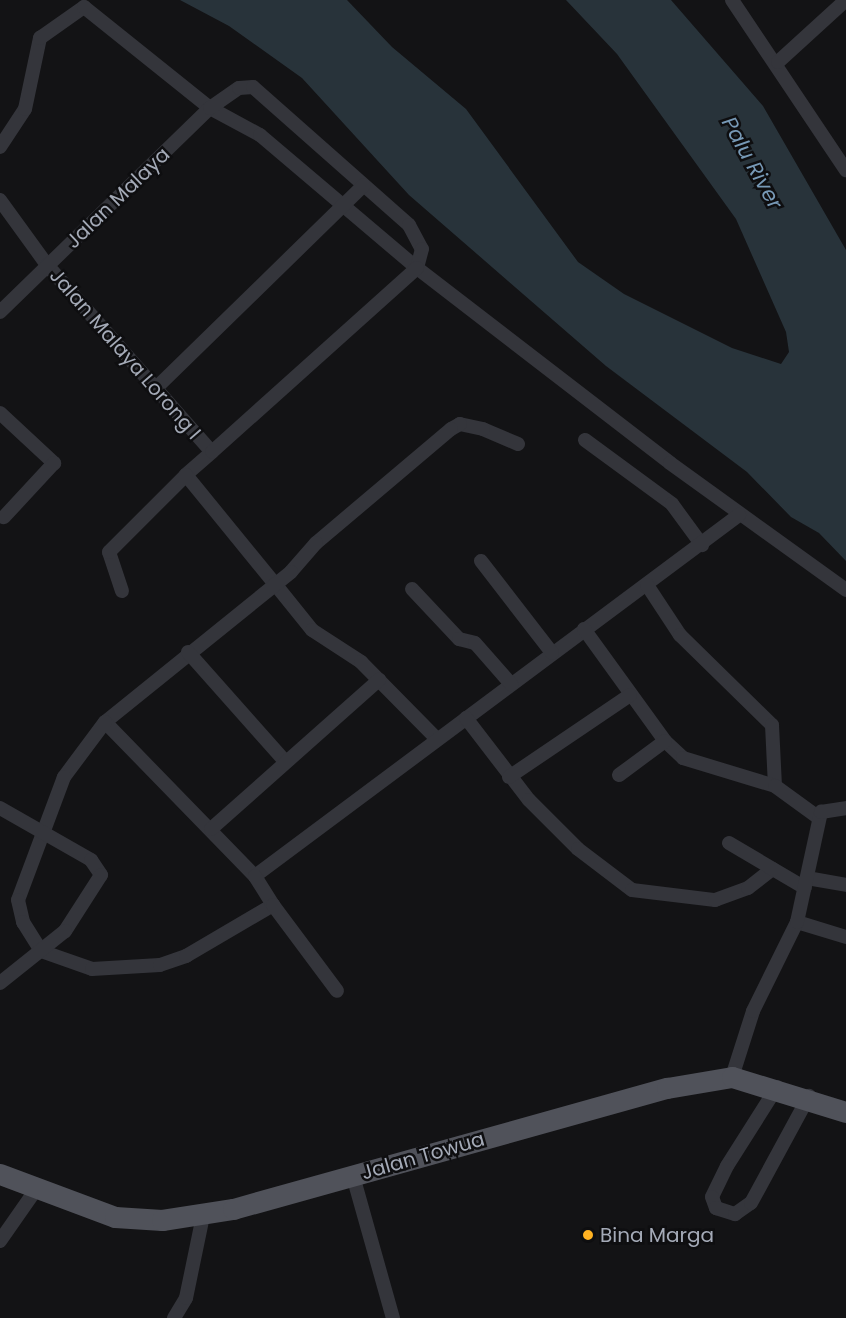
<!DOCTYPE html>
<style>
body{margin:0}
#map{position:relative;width:846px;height:1318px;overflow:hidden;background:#131315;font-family:Poppins,sans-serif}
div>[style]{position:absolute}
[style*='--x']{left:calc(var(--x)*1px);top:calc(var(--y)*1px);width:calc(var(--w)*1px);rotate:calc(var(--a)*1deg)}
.water>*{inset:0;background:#28333a}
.minor>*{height:14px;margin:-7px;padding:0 7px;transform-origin:7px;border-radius:7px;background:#34353b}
.primary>*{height:21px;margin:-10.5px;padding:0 10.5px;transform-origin:10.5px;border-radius:10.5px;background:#50525a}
.dots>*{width:16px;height:16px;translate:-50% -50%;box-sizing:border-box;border:3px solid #0e0e10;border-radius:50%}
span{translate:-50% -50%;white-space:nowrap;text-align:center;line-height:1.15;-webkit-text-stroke:5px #0e0e10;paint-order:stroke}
.street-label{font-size:20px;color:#a4aab7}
.poi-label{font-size:20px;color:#a4aab7}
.left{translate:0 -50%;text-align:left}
.water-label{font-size:21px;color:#7799b6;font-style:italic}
</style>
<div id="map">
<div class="water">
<i style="clip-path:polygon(180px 0,347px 0,392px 47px,466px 109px,578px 262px,624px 294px,732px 348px,781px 364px,789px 352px,786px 332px,736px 219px,617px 54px,566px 0,671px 0,763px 106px,846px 250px,846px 561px,819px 533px,791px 517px,747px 472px,606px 366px,409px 195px,302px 78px,229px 26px)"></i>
</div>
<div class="minor">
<i style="--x:732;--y:0;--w:205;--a:56.2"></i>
<i style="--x:778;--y:62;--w:92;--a:-42.4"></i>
<i style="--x:0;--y:147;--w:45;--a:-56.7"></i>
<i style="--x:25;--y:109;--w:73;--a:-78.1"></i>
<i style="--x:40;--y:38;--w:54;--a:-35.2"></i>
<i style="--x:84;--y:7;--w:161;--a:38.7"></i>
<i style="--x:210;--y:108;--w:57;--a:28.4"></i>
<i style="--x:260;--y:135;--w:206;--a:40.3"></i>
<i style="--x:417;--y:268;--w:319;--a:37.6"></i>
<i style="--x:670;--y:463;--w:217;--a:35.8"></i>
<i style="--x:0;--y:200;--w:80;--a:54.1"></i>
<i style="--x:47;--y:265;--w:249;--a:48.6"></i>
<i style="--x:212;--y:452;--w:35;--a:139"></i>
<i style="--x:186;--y:475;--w:141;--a:50.8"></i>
<i style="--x:275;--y:584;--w:59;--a:51.2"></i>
<i style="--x:312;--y:630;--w:59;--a:33.1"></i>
<i style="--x:361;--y:662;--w:108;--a:45.4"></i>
<i style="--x:0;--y:312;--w:293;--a:-44.2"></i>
<i style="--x:210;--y:108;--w:35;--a:-35"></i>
<i style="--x:239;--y:88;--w:14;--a:-4"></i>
<i style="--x:253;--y:87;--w:208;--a:41.5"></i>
<i style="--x:409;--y:225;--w:27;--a:62"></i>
<i style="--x:422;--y:249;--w:20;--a:105"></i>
<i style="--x:417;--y:268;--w:275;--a:138.1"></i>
<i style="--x:154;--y:390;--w:293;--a:-44.3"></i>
<i style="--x:0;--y:413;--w:74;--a:42.8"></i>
<i style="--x:54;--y:463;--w:74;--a:132.8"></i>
<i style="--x:585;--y:440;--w:108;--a:36.3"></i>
<i style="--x:672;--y:504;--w:51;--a:53.8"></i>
<i style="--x:518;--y:444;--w:38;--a:-157"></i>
<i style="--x:483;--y:429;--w:24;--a:-168"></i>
<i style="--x:460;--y:424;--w:10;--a:151"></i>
<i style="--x:451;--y:429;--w:177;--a:139.8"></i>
<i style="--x:316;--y:543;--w:38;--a:131"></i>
<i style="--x:291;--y:572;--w:239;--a:141.1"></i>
<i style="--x:105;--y:722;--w:215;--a:45.8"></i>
<i style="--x:255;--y:876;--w:604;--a:-36.72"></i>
<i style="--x:481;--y:561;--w:116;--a:52.3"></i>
<i style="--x:647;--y:585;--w:60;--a:56.6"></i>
<i style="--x:680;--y:635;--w:129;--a:44.4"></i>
<i style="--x:772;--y:725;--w:61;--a:87.2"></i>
<i style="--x:412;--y:589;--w:69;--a:46.8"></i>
<i style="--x:459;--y:639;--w:16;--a:14"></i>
<i style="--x:475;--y:643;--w:55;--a:48.7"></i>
<i style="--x:122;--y:591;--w:41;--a:-108.4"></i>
<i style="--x:109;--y:552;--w:109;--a:-45"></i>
<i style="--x:584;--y:629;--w:138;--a:54.1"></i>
<i style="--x:665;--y:741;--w:25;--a:43"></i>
<i style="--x:683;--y:758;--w:96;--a:16.9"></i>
<i style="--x:775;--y:786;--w:54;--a:36"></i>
<i style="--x:188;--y:652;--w:144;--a:48.4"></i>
<i style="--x:466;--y:718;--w:103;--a:52.5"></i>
<i style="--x:529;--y:800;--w:69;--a:45"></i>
<i style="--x:578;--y:849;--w:68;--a:37.2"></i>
<i style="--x:632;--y:890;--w:84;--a:6.9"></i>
<i style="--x:715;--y:900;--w:35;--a:-20"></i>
<i style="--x:748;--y:888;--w:31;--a:-38"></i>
<i style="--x:105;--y:722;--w:69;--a:126.7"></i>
<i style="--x:64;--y:777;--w:131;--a:110.5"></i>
<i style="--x:18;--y:900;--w:23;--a:77"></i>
<i style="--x:23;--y:922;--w:34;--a:58"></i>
<i style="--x:41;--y:951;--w:54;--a:19.4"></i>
<i style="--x:92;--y:969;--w:68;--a:-3.4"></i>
<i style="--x:160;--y:965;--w:28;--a:-19"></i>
<i style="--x:186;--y:956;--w:101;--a:-30.4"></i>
<i style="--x:273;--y:905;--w:34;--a:-122"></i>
<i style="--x:619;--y:775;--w:57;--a:-36.5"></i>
<i style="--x:509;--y:777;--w:146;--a:-34.1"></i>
<i style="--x:0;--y:808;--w:105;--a:29.7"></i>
<i style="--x:91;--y:860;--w:18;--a:56"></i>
<i style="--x:101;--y:875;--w:67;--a:122.7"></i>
<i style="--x:65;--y:931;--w:83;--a:141.3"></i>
<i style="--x:211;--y:829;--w:225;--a:-41.6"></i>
<i style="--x:729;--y:843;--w:88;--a:30.6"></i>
<i style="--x:807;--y:878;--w:40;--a:10"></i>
<i style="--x:273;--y:905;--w:107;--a:53.3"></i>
<i style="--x:797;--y:922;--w:51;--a:17"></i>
<i style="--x:732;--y:1077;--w:69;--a:-72.3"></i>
<i style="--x:753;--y:1011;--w:99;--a:-63.7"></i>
<i style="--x:797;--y:922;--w:113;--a:-77.7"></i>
<i style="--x:821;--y:812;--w:25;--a:-9"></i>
<i style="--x:777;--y:1087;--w:93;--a:122.3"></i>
<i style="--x:727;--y:1166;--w:34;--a:116"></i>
<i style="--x:712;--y:1197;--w:12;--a:70"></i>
<i style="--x:716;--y:1208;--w:20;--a:18"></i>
<i style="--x:735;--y:1214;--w:19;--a:-35"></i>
<i style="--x:751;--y:1203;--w:122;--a:-61.5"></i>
<i style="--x:353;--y:1176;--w:148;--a:74.3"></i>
<i style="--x:0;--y:1241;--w:65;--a:-55.1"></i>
<i style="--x:174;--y:1318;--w:23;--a:-59"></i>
<i style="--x:186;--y:1298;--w:84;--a:-78.3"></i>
</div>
<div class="primary">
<i style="--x:0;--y:1174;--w:123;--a:20.5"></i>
<i style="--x:115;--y:1217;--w:47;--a:3.7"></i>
<i style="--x:162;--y:1220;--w:72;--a:-8.8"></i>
<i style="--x:233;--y:1209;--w:451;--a:-15.6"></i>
<i style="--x:667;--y:1088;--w:66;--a:-9.6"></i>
<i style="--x:732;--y:1077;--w:119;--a:17.1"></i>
</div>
<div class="dots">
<i style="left:588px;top:1235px;background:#ffb222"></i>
</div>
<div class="street-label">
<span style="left:118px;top:198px;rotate:-44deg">Jalan Malaya</span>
<span style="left:125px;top:354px;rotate:49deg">Jalan Malaya Lorong I</span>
<span style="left:423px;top:1156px;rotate:-16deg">Jalan Towua</span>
</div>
<div class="poi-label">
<span class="left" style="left:600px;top:1235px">Bina Marga</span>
</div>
<div class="water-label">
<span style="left:752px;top:163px;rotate:61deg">Palu River</span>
</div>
</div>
